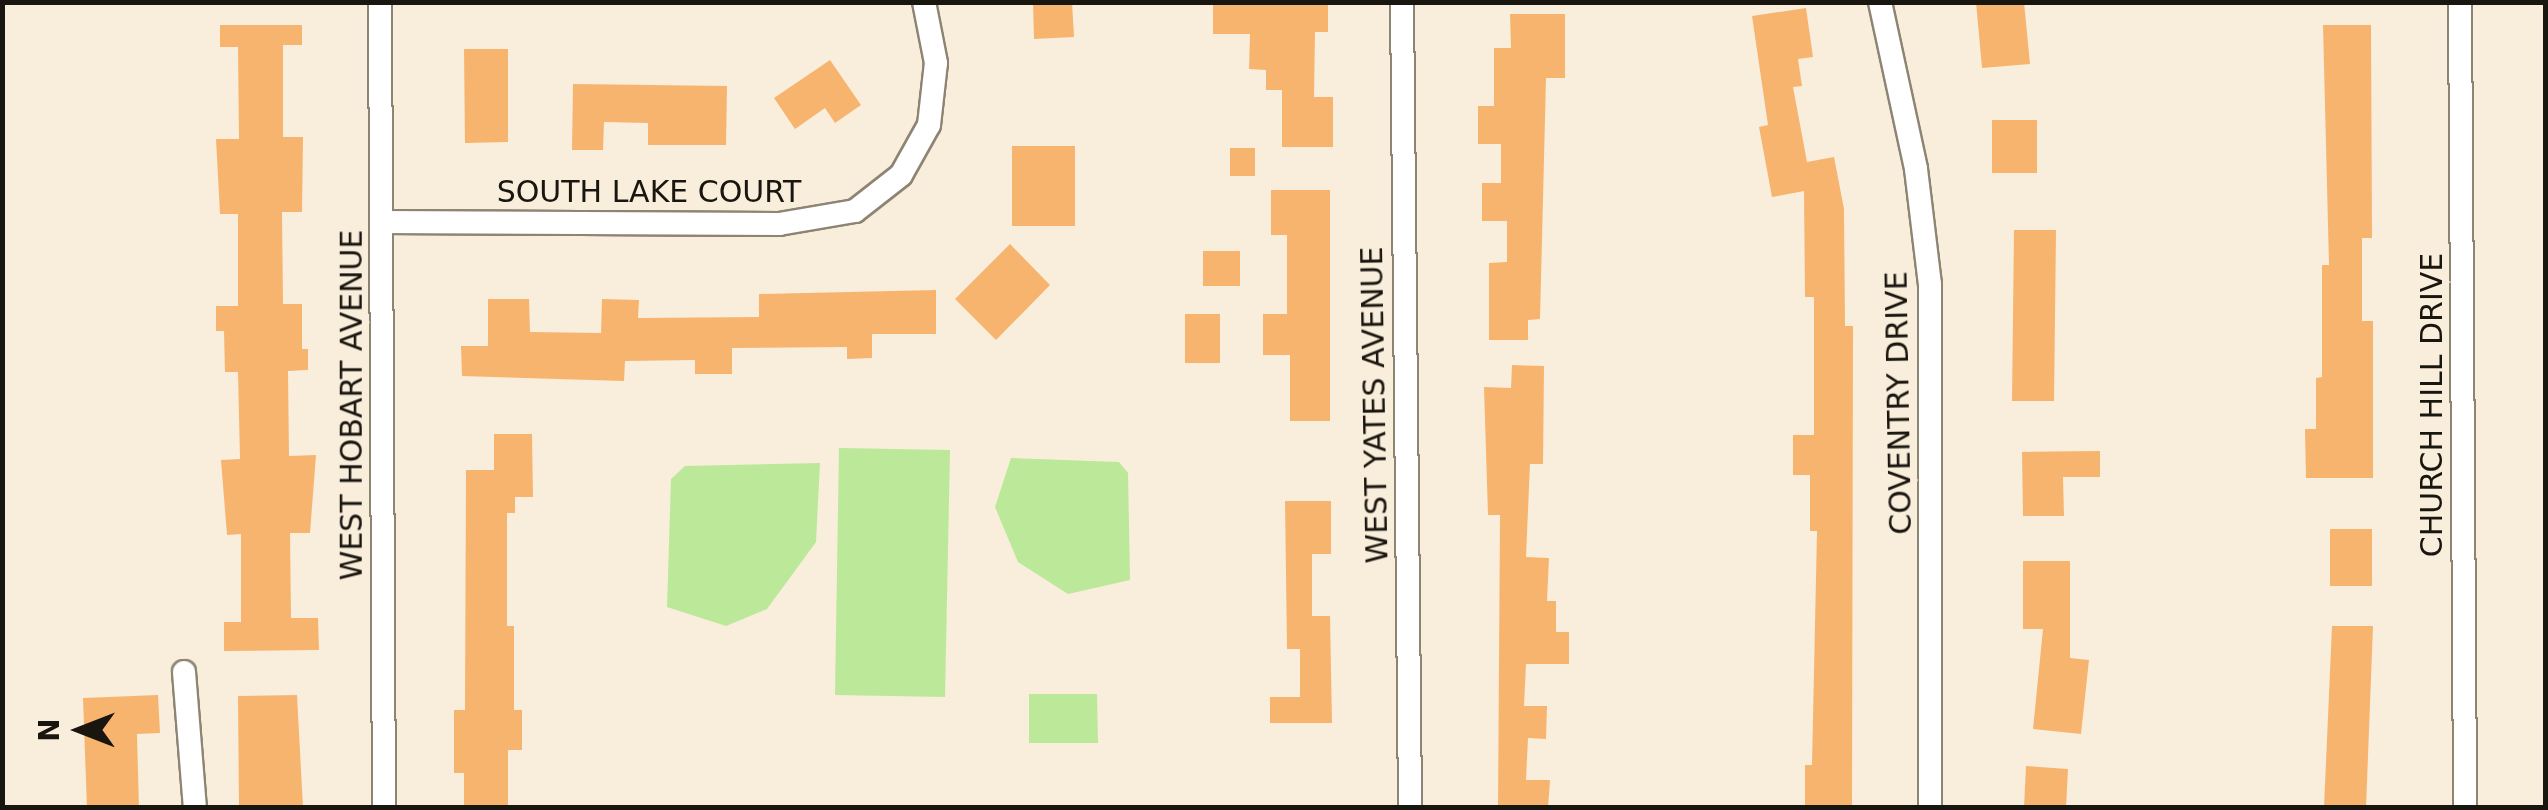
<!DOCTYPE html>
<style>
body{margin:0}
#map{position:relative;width:2548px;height:810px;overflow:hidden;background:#f9eedb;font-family:"DejaVu Sans",sans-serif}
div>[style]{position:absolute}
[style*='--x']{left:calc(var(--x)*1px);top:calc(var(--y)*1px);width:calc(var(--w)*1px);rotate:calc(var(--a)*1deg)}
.green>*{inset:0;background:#bbe899}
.building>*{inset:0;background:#f7b46f}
.roads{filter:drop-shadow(2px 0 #8d8473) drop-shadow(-2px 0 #8d8473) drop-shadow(0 2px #8d8473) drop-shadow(0 -2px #8d8473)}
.minor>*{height:22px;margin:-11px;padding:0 11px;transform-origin:11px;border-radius:11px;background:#fff}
span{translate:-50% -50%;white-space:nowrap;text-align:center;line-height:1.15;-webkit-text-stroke:9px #f9eedb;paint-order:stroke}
.street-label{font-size:30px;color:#19150f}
.frame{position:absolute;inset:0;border:5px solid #19150f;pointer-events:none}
.north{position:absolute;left:30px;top:680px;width:100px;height:100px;-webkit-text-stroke:8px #f9eedb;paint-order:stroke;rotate:270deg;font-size:28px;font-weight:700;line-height:40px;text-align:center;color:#19150f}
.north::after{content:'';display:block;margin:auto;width:35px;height:45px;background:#19150f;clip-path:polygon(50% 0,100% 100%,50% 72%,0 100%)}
</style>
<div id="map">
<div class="green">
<i style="clip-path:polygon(839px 448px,950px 450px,945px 697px,835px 695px)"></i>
<i style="clip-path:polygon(1011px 458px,1119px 462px,1128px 473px,1130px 580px,1068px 594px,1018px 562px,995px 507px)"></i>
<i style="clip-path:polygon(820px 463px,816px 542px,767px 609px,726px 626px,667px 607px,671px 479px,685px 466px)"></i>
<i style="clip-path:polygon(1029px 694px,1097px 694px,1098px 743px,1029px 743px)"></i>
</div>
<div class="building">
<i style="clip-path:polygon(1033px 2px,1072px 2px,1074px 37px,1034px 39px)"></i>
<i style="clip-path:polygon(1328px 2px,1328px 32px,1315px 32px,1314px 97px,1333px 97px,1333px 147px,1282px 147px,1282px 90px,1266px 90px,1266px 70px,1249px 69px,1250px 34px,1213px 34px,1213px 4px)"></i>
<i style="clip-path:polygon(1976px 2px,2024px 2px,2030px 64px,1982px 68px)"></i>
<i style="clip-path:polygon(1806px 8px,1813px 57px,1798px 59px,1802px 86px,1793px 87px,1807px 162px,1834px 157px,1844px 209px,1845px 326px,1853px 326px,1852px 808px,1805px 808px,1805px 765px,1812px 765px,1817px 531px,1810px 531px,1810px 475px,1793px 475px,1793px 435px,1814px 435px,1814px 297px,1805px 297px,1804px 191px,1772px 197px,1759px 127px,1768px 125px,1752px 16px)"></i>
<i style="clip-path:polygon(1510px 14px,1565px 14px,1565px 78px,1546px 78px,1540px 319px,1528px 320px,1528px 340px,1489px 340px,1489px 263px,1507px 262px,1507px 221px,1482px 221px,1482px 183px,1501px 183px,1501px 144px,1478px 144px,1478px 106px,1494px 106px,1494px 48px,1511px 48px)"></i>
<i style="clip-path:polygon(220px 25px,302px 25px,302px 45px,283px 45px,283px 137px,303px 137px,302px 212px,282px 212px,283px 304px,302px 304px,302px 349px,308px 349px,308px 370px,288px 371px,289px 456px,316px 455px,310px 533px,290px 533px,291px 618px,318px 618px,319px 650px,224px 651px,224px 622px,241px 622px,241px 534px,227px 535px,221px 460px,240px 459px,238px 372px,225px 372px,224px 331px,216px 331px,216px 306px,238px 306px,238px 214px,220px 214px,216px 139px,239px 139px,238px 47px,220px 47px)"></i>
<i style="clip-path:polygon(2323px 25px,2371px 25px,2372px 238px,2362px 238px,2362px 321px,2373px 321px,2373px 478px,2306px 478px,2305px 429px,2316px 429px,2316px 378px,2322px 377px,2322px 265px,2329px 265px)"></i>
<i style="clip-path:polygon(464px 49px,508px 49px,508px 142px,465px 143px)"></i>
<i style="clip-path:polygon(830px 60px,861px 105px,835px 123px,825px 108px,795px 129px,774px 98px)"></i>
<i style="clip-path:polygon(573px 84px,727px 86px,726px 145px,648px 145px,648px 123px,604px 122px,603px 150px,572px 150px)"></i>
<i style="clip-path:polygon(1992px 120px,2037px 120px,2037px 173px,1992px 173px)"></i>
<i style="clip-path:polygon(1012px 146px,1075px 146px,1075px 226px,1012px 226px)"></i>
<i style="clip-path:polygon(1230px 148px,1255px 148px,1255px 176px,1230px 176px)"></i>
<i style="clip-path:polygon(1271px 190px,1330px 190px,1330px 421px,1290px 421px,1290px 355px,1263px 355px,1263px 314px,1287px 314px,1287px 235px,1271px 235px)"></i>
<i style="clip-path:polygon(2014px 230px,2056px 230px,2054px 401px,2012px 401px)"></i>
<i style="clip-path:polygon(1010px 244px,1050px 285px,996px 340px,955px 299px)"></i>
<i style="clip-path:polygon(1203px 251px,1240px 251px,1240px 286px,1203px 286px)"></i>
<i style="clip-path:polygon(936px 290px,936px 334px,872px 334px,872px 358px,847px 359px,847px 347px,732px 348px,732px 374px,695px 374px,695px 360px,625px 361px,624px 381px,462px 376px,461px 346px,488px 346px,488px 299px,529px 299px,530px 332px,601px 333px,602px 299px,639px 300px,638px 318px,759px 317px,759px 294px)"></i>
<i style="clip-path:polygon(1185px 314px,1220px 314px,1220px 363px,1185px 363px)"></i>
<i style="clip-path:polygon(1512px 365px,1544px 366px,1543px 464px,1530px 464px,1526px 557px,1549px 558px,1547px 601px,1556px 601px,1556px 632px,1569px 632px,1569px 664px,1526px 664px,1524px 706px,1547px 706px,1546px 739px,1528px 738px,1526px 780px,1550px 780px,1548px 808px,1498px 808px,1500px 515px,1488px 515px,1484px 387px,1511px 388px)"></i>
<i style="clip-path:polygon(494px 434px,532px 434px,533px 497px,515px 497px,515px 513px,507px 513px,507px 626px,514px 626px,514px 710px,522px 710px,522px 750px,508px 750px,508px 808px,464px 808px,464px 773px,454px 773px,454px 710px,465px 710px,466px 470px,494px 470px)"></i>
<i style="clip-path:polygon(2100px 451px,2100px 477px,2063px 477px,2064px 516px,2023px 516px,2022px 452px)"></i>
<i style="clip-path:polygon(1285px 501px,1331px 501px,1331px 554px,1312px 554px,1312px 616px,1330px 616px,1332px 723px,1270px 723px,1270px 697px,1300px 697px,1300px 649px,1287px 649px)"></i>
<i style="clip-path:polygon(2330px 529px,2372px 529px,2372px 586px,2330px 586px)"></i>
<i style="clip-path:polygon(2023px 561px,2070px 561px,2070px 658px,2089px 660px,2081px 734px,2033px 729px,2043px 629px,2023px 629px)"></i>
<i style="clip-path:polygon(2332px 626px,2373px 626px,2366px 808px,2324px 808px)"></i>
<i style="clip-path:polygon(158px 695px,160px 733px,137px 734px,139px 808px,87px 808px,83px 698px)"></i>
<i style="clip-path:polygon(297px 695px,303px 808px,239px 808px,238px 696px)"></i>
<i style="clip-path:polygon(2026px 766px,2068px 769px,2066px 808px,2024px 808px)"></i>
</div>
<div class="roads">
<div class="minor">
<i style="--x:380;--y:2;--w:806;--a:89.72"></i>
<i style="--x:1402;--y:2;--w:806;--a:89.43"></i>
<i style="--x:1880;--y:2;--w:171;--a:77.8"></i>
<i style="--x:1916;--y:169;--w:116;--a:83.1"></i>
<i style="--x:1930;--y:284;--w:524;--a:90"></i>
<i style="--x:2460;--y:2;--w:806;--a:89.64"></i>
<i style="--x:381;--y:222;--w:398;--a:0.3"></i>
<i style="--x:779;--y:224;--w:77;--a:-9.7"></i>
<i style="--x:855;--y:211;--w:58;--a:-38"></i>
<i style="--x:901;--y:175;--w:57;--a:-60.8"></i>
<i style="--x:929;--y:125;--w:62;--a:-83.6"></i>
<i style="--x:936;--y:63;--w:62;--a:-101.1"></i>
<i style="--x:184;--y:672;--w:136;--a:85.4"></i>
</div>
</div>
<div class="street-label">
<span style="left:649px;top:192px">SOUTH LAKE COURT</span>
<span style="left:1899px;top:403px;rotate:-91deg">COVENTRY DRIVE</span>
<span style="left:352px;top:405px;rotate:-90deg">WEST HOBART AVENUE</span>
<span style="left:1375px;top:405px;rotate:-91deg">WEST YATES AVENUE</span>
<span style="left:2432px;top:405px;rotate:-90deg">CHURCH HILL DRIVE</span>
</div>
<div class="frame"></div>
<div class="north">N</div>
</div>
